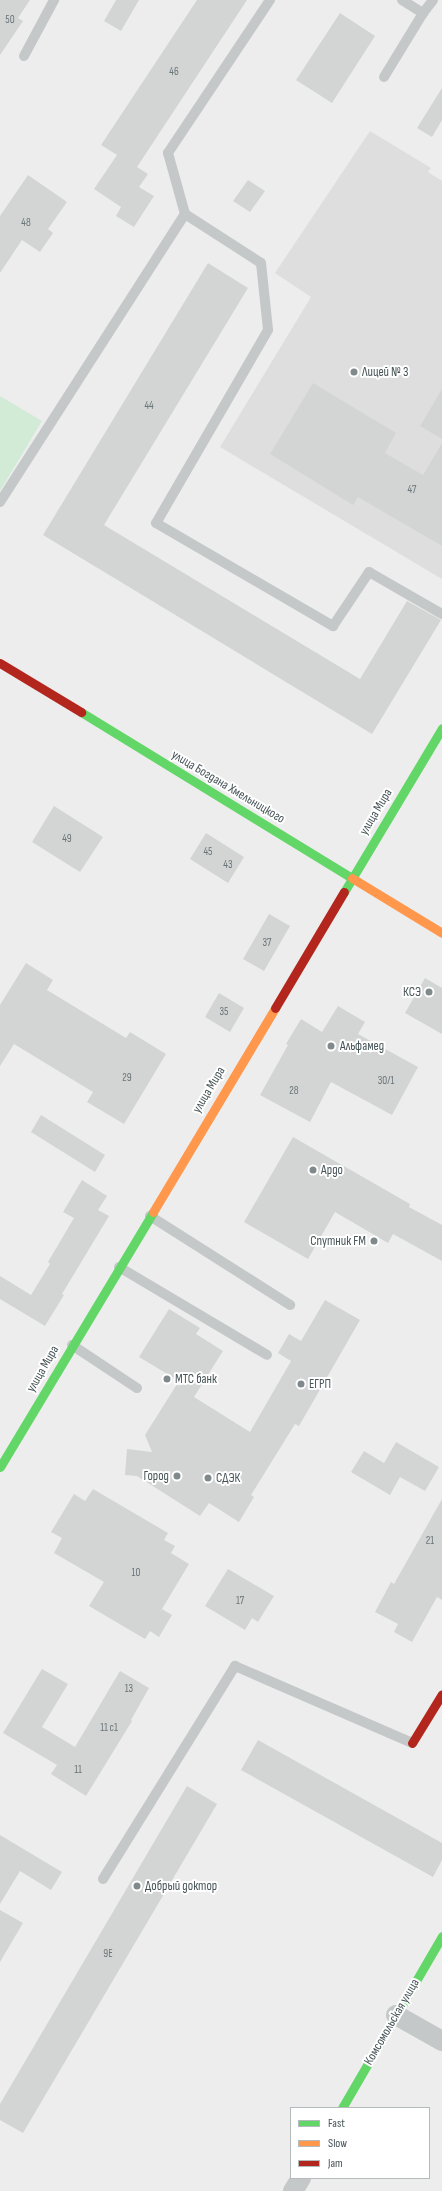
<!DOCTYPE html>
<meta charset="utf-8">
<style>
body{margin:0}
#map{position:relative;width:442px;height:2191px;overflow:hidden;background:#ededed;font-family:"Sofia Sans Condensed",sans-serif}
div>[style]{position:absolute}
[style*='--x']{left:calc(var(--x)*1px);top:calc(var(--y)*1px);width:calc(var(--w)*1px);rotate:calc(var(--a)*1deg)}
.education>*{inset:0;background:#dfdedf}
.green>*{inset:0;background:#d2ebd6}
.building>*{inset:0;background:#d3d5d5}
.lane>*{height:10px;margin:-5px;padding:0 5px;transform-origin:5px;border-radius:5px;background:#c4c8c8}
.street>*{height:20px;margin:-10px;padding:0 10px;transform-origin:10px;border-radius:10px;background:#c4c8c8}
.fast>*{height:9px;margin:-4.5px;padding:0 4.5px;transform-origin:4.5px;border-radius:4.5px;background:#63d668}
.slow>*{height:9px;margin:-4.5px;padding:0 4.5px;transform-origin:4.5px;border-radius:4.5px;background:#ff974d}
.jam>*{height:9px;margin:-4.5px;padding:0 4.5px;transform-origin:4.5px;border-radius:4.5px;background:#b3261e}
.dots>*{width:11px;height:11px;translate:-50% -50%;box-sizing:border-box;border:2px solid #fff;border-radius:50%}
span{translate:-50% -50%;white-space:nowrap;text-align:center;line-height:1.15;-webkit-text-stroke:4px #fff;paint-order:stroke}
.number-label{font-size:11px;color:#6b7578}
.number-label span{-webkit-text-stroke-width:0}
.poi-label{font-size:13px;color:#465357}
.left{translate:0 -50%;text-align:left}
.right{translate:-100% -50%;text-align:right}
.street-label{font-size:13px;color:#465357}
.legend{position:absolute;left:290px;top:2107px;width:140px;height:72px;box-sizing:border-box;background:#fff;border:1px solid #b5babc;margin:0;padding:5px 7px;list-style:none;font-size:12px;color:#465357}
.legend li{display:flex;align-items:center;gap:8px;height:20px}
.legend b{width:20px;border:1px solid #b5babc}
</style>
<div id="map">
<div class="education">
<i style="clip-path:polygon(370px 131px,431px 168px,428px 172px,442px 181px,442px 579px,220px 447px,311px 297px,275px 273px)"></i>
</div>
<div class="green">
<i style="clip-path:polygon(0 396px,42px 421px,0 491px)"></i>
</div>
<div class="building">
<i style="clip-path:polygon(0 0,30px 0,18px 18px,23px 21px,0 55px)"></i>
<i style="clip-path:polygon(116px 0,139px 0,121px 31px,104px 21px)"></i>
<i style="clip-path:polygon(197px 0,247px 0,137px 167px,148px 174px,139px 187px,154px 196px,134px 227px,116px 216px,121px 207px,94px 189px,117px 155px,101px 145px)"></i>
<i style="clip-path:polygon(340px 13px,375px 36px,332px 103px,296px 80px)"></i>
<i style="clip-path:polygon(442px 88px,442px 120px,432px 137px,417px 128px)"></i>
<i style="clip-path:polygon(28px 175px,67px 202px,48px 229px,53px 233px,40px 252px,22px 240px,0 273px,0 216px)"></i>
<i style="clip-path:polygon(248px 180px,265px 191px,250px 212px,233px 201px)"></i>
<i style="clip-path:polygon(208px 263px,248px 288px,104px 525px,360px 679px,407px 601px,441px 620px,372px 734px,43px 535px)"></i>
<i style="clip-path:polygon(313px 383px,396px 433px,385px 453px,423px 475px,442px 443px,442px 546px,358px 497px,353px 505px,270px 454px)"></i>
<i style="clip-path:polygon(442px 389px,442px 439px,420px 426px)"></i>
<i style="clip-path:polygon(54px 806px,103px 837px,80px 872px,32px 842px)"></i>
<i style="clip-path:polygon(206px 833px,244px 857px,228px 883px,190px 859px)"></i>
<i style="clip-path:polygon(269px 914px,290px 926px,264px 971px,243px 959px)"></i>
<i style="clip-path:polygon(26px 963px,53px 980px,47px 990px,126px 1038px,130px 1032px,166px 1054px,124px 1124px,87px 1102px,93px 1092px,14px 1044px,0 1066px,0 1005px)"></i>
<i style="clip-path:polygon(425px 978px,442px 988px,442px 1034px,405px 1013px)"></i>
<i style="clip-path:polygon(219px 993px,244px 1008px,230px 1032px,205px 1017px)"></i>
<i style="clip-path:polygon(338px 1006px,365px 1022px,358px 1034px,418px 1067px,392px 1115px,331px 1082px,310px 1122px,260px 1095px,288px 1045px,286px 1044px,301px 1019px,322px 1032px)"></i>
<i style="clip-path:polygon(41px 1115px,105px 1155px,95px 1172px,31px 1132px)"></i>
<i style="clip-path:polygon(293px 1137px,410px 1204px,409px 1207px,442px 1225px,442px 1261px,393px 1234px,388px 1243px,335px 1212px,308px 1259px,244px 1222px)"></i>
<i style="clip-path:polygon(82px 1180px,107px 1196px,98px 1210px,109px 1216px,62px 1294px,64px 1295px,45px 1326px,0 1299px,0 1276px,31px 1295px,50px 1264px,48px 1262px,74px 1218px,63px 1212px)"></i>
<i style="clip-path:polygon(325px 1300px,360px 1320px,299px 1426px,295px 1424px,251px 1495px,254px 1497px,239px 1522px,209px 1503px,200px 1516px,137px 1476px,125px 1475px,127px 1449px,152px 1452px,145px 1435px,179px 1381px,139px 1357px,169px 1309px,200px 1328px,196px 1334px,223px 1351px,194px 1397px,250px 1432px,291px 1361px,278px 1353px,289px 1334px,301px 1341px)"></i>
<i style="clip-path:polygon(396px 1442px,439px 1467px,425px 1491px,400px 1477px,390px 1495px,351px 1472px,364px 1451px,384px 1463px)"></i>
<i style="clip-path:polygon(93px 1489px,168px 1533px,164px 1540px,175px 1546px,171px 1553px,189px 1564px,162px 1609px,172px 1615px,159px 1637px,150px 1631px,145px 1639px,89px 1606px,104px 1582px,54px 1553px,62px 1538px,51px 1532px,74px 1494px,85px 1501px)"></i>
<i style="clip-path:polygon(442px 1499px,442px 1600px,437px 1597px,412px 1642px,394px 1632px,398px 1624px,375px 1612px,391px 1582px,394px 1584px)"></i>
<i style="clip-path:polygon(228px 1569px,274px 1596px,258px 1622px,252px 1618px,245px 1630px,205px 1606px)"></i>
<i style="clip-path:polygon(42px 1669px,68px 1684px,42px 1727px,75px 1747px,120px 1671px,149px 1688px,131px 1720px,132px 1721px,86px 1796px,51px 1774px,57px 1765px,3px 1733px)"></i>
<i style="clip-path:polygon(258px 1740px,442px 1843px,442px 1860px,433px 1877px,241px 1770px)"></i>
<i style="clip-path:polygon(187px 1786px,217px 1804px,23px 2133px,0 2120px,0 2104px)"></i>
<i style="clip-path:polygon(0 1835px,62px 1872px,51px 1890px,20px 1871px,0 1904px)"></i>
<i style="clip-path:polygon(0 1910px,23px 1923px,0 1962px)"></i>
</div>
<div class="lane">
<i style="--x:270;--y:0;--w:184;--a:123.7"></i>
<i style="--x:168;--y:153;--w:63;--a:74.4"></i>
<i style="--x:185;--y:214;--w:90;--a:32.8"></i>
<i style="--x:261;--y:263;--w:67;--a:84"></i>
<i style="--x:268;--y:330;--w:223;--a:120.1"></i>
<i style="--x:156;--y:523;--w:205;--a:30.2"></i>
<i style="--x:333;--y:626;--w:65;--a:-56.3"></i>
<i style="--x:369;--y:572;--w:84;--a:29.9"></i>
<i style="--x:402;--y:0;--w:25;--a:32"></i>
<i style="--x:423;--y:13;--w:16;--a:-52"></i>
<i style="--x:24;--y:56;--w:64;--a:-61.8"></i>
<i style="--x:384;--y:77;--w:75;--a:-58.6"></i>
<i style="--x:0;--y:502;--w:342;--a:-57.3"></i>
<i style="--x:150;--y:1216;--w:166;--a:32.4"></i>
<i style="--x:119;--y:1267;--w:172;--a:30.7"></i>
<i style="--x:72;--y:1345;--w:78;--a:33.5"></i>
<i style="--x:103;--y:1879;--w:251;--a:-58.2"></i>
<i style="--x:235;--y:1666;--w:193;--a:23.5"></i>
</div>
<div class="street">
<i style="--x:396;--y:2015;--w:53;--a:29.5"></i>
<i style="--x:293;--y:2191;--w:15;--a:-58"></i>
</div>
<div class="fast">
<i style="--x:81;--y:712;--w:318;--a:31.5"></i>
<i style="--x:344;--y:892;--w:191;--a:-59.1"></i>
<i style="--x:0;--y:1467;--w:297;--a:-59"></i>
<i style="--x:342;--y:2108;--w:199;--a:-59.8"></i>
</div>
<div class="slow">
<i style="--x:352;--y:878;--w:105;--a:31.4"></i>
<i style="--x:153;--y:1212;--w:238;--a:-59.1"></i>
</div>
<div class="jam">
<i style="--x:0;--y:663;--w:95;--a:31.2"></i>
<i style="--x:275;--y:1008;--w:135;--a:-59.3"></i>
<i style="--x:412;--y:1743;--w:57;--a:-58.5"></i>
</div>
<div class="dots">
<i style="left:354px;top:372px;background:#80898c"></i>
<i style="left:429px;top:992px;background:#80898c"></i>
<i style="left:331px;top:1046px;background:#80898c"></i>
<i style="left:313px;top:1170px;background:#80898c"></i>
<i style="left:374px;top:1241px;background:#80898c"></i>
<i style="left:167px;top:1379px;background:#80898c"></i>
<i style="left:301px;top:1384px;background:#80898c"></i>
<i style="left:177px;top:1476px;background:#80898c"></i>
<i style="left:208px;top:1478px;background:#80898c"></i>
<i style="left:137px;top:1886px;background:#80898c"></i>
</div>
<div class="number-label">
<span style="left:10px;top:20px">50</span>
<span style="left:174px;top:72px">46</span>
<span style="left:26px;top:223px">48</span>
<span style="left:149px;top:406px">44</span>
<span style="left:412px;top:490px">47</span>
<span style="left:67px;top:839px">49</span>
<span style="left:208px;top:852px">45</span>
<span style="left:228px;top:865px">43</span>
<span style="left:267px;top:943px">37</span>
<span style="left:224px;top:1012px">35</span>
<span style="left:127px;top:1078px">29</span>
<span style="left:386px;top:1081px">30/1</span>
<span style="left:294px;top:1091px">28</span>
<span style="left:430px;top:1541px">21</span>
<span style="left:136px;top:1573px">10</span>
<span style="left:240px;top:1601px">17</span>
<span style="left:129px;top:1689px">13</span>
<span style="left:109px;top:1728px">11 с1</span>
<span style="left:78px;top:1770px">11</span>
<span style="left:108px;top:1954px">9Е</span>
</div>
<div class="poi-label">
<span class="left" style="left:362px;top:372px">Лицей № 3</span>
<span class="right" style="left:421px;top:992px">КСЭ</span>
<span class="left" style="left:340px;top:1046px">Альфамед</span>
<span class="left" style="left:321px;top:1170px">Ардо</span>
<span class="right" style="left:366px;top:1241px">Спутник FM</span>
<span class="left" style="left:175px;top:1379px">МТС банк</span>
<span class="left" style="left:309px;top:1384px">ЕГРП</span>
<span class="right" style="left:169px;top:1476px">Город</span>
<span class="left" style="left:216px;top:1478px">СДЭК</span>
<span class="left" style="left:145px;top:1886px">Добрый доктор</span>
</div>
<div class="street-label">
<span style="left:228px;top:787px;rotate:31deg">улица Богдана Хмельницкого</span>
<span style="left:376px;top:812px;rotate:-59deg">улица Мира</span>
<span style="left:209px;top:1090px;rotate:-59deg">улица Мира</span>
<span style="left:43px;top:1369px;rotate:-60deg">улица Мира</span>
<span style="left:392px;top:2022px;rotate:-60deg">Комсомольская улица</span>
</div>
<ul class="legend">
<li><b style="height:5px;background:#63d668"></b>Fast</li>
<li><b style="height:5px;background:#ff974d"></b>Slow</li>
<li><b style="height:5px;background:#b3261e"></b>Jam</li>
</ul>
</div>
